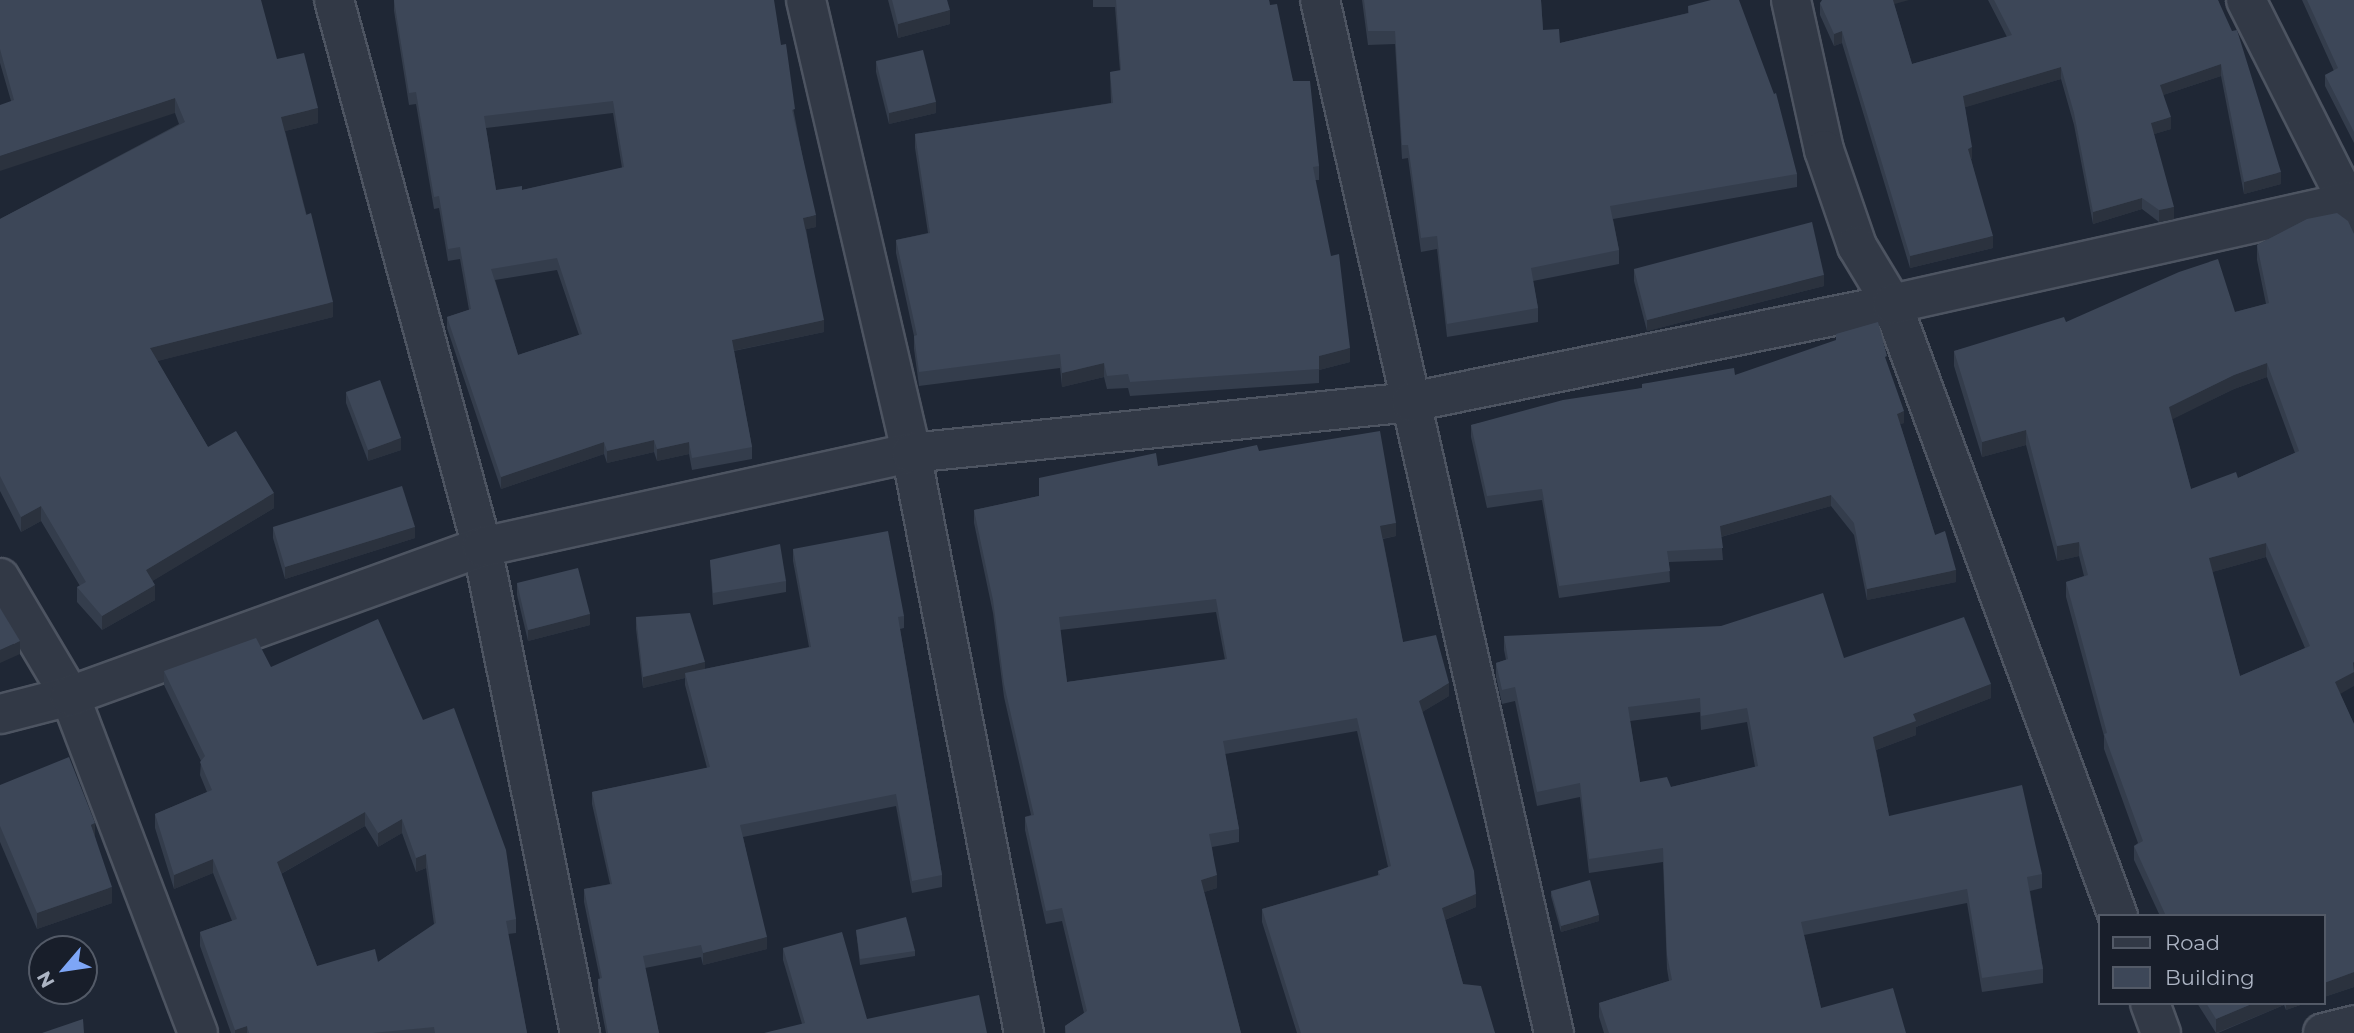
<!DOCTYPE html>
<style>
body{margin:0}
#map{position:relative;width:2354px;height:1033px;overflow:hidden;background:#1f2735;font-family:Montserrat,sans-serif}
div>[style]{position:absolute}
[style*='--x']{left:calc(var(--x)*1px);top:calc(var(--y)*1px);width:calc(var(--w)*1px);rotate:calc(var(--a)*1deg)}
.roads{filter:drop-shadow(2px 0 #4d5461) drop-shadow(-2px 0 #4d5461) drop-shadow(0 2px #4d5461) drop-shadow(0 -2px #4d5461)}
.street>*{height:38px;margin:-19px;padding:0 19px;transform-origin:19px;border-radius:19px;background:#323946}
.wall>*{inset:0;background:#343d4c}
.shaded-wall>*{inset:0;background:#2b323e}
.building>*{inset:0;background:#3d4758}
span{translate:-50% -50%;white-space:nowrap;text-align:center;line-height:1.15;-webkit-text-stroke:5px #181e2a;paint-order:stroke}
.legend{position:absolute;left:2098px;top:914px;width:228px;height:91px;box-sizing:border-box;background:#181e2a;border:2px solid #535a67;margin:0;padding:9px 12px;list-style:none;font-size:21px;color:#acb4c3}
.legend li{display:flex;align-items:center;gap:14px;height:35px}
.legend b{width:35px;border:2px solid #535a67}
.north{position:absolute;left:28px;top:935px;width:70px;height:70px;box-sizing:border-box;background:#181e2a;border:2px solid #535a67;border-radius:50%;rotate:241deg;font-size:19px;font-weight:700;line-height:28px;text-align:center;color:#acb4c3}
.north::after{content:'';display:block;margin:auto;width:24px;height:32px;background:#7ea6f6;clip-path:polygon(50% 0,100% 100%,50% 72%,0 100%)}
</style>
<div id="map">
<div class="roads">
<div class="street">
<i style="--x:334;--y:0;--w:567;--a:74.86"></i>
<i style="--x:482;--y:547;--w:496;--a:78.6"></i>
<i style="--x:806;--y:0;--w:465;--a:76.9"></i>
<i style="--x:911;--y:453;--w:591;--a:78.98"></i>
<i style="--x:1320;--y:0;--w:1059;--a:77.24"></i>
<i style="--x:1791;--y:0;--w:154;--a:77.6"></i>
<i style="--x:1824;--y:150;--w:102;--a:71"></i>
<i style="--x:1857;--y:246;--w:68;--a:58.9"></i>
<i style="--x:1892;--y:304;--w:652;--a:69.73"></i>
<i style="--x:2246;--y:0;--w:241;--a:63.3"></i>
<i style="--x:0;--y:578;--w:137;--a:59.3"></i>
<i style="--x:70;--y:696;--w:360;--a:69.2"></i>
<i style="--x:0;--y:714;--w:72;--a:-14.4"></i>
<i style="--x:70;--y:696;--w:438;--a:-19.9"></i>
<i style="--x:482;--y:547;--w:439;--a:-12.4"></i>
<i style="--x:911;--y:453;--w:503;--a:-5.82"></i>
<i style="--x:1411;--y:402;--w:491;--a:-11.5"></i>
<i style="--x:1892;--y:304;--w:473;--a:-12.6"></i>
<i style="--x:2150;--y:1003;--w:32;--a:70"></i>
<i style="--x:2323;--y:1033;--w:32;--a:-14"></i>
</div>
</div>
<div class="wall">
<i style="clip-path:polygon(0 0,277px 59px,318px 123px,285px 131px,333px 317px,157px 361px,208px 447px,274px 508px,152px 581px,155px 600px,102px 630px,77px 602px,77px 587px,80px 586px,41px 521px,21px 532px,0 491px,0 219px,179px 124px,175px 113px,11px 101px,0 63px)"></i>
<i style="clip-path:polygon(evenodd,394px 0,781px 45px,816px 227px,806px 229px,824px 332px,734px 351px,752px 447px,752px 459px,692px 470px,689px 454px,657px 461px,654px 452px,607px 463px,604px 454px,501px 489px,447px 328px,447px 317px,469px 310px,460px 259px,448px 261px,439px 208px,434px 209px,416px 104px,409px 105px,394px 11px,394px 0,613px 113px,622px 168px,522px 190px,496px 190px,486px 128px,613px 113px,394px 0,557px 270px,579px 335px,518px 355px,495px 280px,557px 270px)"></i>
<i style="clip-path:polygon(888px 0,947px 0,950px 24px,898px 38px)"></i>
<i style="clip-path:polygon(1093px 0,1269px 0,1270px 5px,1319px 166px,1319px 180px,1315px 180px,1350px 362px,1319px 370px,1319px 383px,1130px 396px,1128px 388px,1107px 389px,1104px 377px,1062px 387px,1060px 368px,919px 386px,914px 349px,914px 336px,896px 253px,896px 240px,928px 233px,915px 148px,915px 134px,1111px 103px,1110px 72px,1120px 71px,1115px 7px,1093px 7px)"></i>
<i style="clip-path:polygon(1362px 0,1541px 0,1543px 30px,1560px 43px,1688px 13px,1688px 6px,1797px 174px,1797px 187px,1613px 219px,1619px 250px,1619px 264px,1533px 281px,1538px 308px,1538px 322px,1447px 337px,1437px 249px,1421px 252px,1408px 158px,1402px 159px,1395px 44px,1368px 45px)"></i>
<i style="clip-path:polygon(1988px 0,2218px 0,2281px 184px,2244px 194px,2221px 76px,2163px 95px,2171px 129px,2154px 134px,2174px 219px,2159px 222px,2142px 209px,2093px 224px,2074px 125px,2061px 79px,1965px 107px,1972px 159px,1971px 159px,1993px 248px,1910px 268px,1842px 43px,1834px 46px,1820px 15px,1820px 3px,1894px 4px,1912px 64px,2007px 37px)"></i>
<i style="clip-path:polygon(2302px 0,2354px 0,2354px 143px,2325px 86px,2325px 75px,2334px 71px)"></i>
<i style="clip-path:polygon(876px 61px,936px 113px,889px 124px,876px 72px)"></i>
<i style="clip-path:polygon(evenodd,2307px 219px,2340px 694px,2354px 724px,2354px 987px,2324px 997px,2324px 916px,2160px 916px,2134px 860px,2134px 846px,2138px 843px,2104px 749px,2104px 736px,2066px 597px,2066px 582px,2084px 576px,2079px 556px,2057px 561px,2026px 445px,1982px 457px,1954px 366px,1954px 351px,2066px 322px,2235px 312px,2266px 304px,2257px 260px,2257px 245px,2307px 219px,2267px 377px,2295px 453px,2238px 478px,2191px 489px,2172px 419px,2234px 389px,2267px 377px,2307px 219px,2266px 557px,2305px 648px,2240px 676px,2212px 572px,2266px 557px)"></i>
<i style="clip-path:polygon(1634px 269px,1824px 286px,1647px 331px,1634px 281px)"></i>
<i style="clip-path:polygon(1887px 365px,1904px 423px,1900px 424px,1935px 535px,1956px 582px,1867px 600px,1854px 535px,1831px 506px,1721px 537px,1723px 560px,1669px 562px,1670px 582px,1559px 598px,1542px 500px,1487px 508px,1471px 437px,1471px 425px,1642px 388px,1642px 384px,1735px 375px)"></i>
<i style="clip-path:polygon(346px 392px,401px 450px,368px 461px,346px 403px)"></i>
<i style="clip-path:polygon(evenodd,1259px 451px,1396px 536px,1383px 539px,1403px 642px,1449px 696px,1422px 712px,1476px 907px,1445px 920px,1463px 984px,1495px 1033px,1297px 1033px,1262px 922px,1262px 909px,1378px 875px,1378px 871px,1388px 867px,1357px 731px,1225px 754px,1239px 829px,1239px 842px,1212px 847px,1217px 888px,1204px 892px,1241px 1033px,1065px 1033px,1065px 1026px,1084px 1013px,1062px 921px,1046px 924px,1025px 830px,1025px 817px,1031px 815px,1004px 697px,993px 613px,974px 523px,974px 510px,1039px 496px,1158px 466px,1259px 451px,1216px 612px,1225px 660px,1067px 682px,1060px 630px,1216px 612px)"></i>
<i style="clip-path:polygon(273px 527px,415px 538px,285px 579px,273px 538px)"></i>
<i style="clip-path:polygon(793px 549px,904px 616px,904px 628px,900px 629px,942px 875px,942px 887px,912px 893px,896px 806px,743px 837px,767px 949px,703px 965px,701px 957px,645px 968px,659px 1033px,606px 1033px,598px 991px,598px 979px,600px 979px,584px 902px,584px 889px,610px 884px,592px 804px,592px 792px,707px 768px,685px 685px,685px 678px,643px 688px,636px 629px,636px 617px,705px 669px,809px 647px,793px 561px)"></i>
<i style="clip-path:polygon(710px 560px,786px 581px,786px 592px,713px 605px)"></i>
<i style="clip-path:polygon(517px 583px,590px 625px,528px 641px,517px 595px)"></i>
<i style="clip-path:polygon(evenodd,1504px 636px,1844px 658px,1991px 698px,1916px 727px,1916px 735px,1876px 750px,1889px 816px,2042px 874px,2042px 888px,2030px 891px,2043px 969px,2043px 983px,1982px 992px,1967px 903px,1804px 935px,1821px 1008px,1906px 1033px,1604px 1033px,1599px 1017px,1599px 1003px,1669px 981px,1667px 969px,1663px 862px,1589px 873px,1580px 797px,1537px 806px,1515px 701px,1502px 704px,1496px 677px,1496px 663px,1506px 660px,1504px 650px,1504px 636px,1700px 712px,1701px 730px,1747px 722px,1755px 767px,1671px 787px,1640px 782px,1630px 721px,1700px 712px)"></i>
<i style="clip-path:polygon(evenodd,271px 667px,423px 720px,516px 919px,516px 933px,508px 934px,527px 1033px,231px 1033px,200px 946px,200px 932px,232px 921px,213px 873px,174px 889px,155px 828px,155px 814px,207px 792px,200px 775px,201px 761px,164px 685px,164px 671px,271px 667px,365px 826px,378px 847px,402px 833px,416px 872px,426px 868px,434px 924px,378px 962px,317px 966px,281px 874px,365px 826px)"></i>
<i style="clip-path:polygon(0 785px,95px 837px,112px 903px,37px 929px,0 842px)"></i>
<i style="clip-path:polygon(1551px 891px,1599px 921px,1561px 932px,1551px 896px)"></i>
<i style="clip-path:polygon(856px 930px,915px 951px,915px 956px,860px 965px)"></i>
<i style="clip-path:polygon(783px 948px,867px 1019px,802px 1024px,783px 960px)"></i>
<i style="clip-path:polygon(2197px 1003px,2306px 1003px,2286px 1010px,2284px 1005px,2218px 1033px,2216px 1033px)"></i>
</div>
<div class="shaded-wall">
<i style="clip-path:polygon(1891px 0,1909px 0,1891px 5px)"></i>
<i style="clip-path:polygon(950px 10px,950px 24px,898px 38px,898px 24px)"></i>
<i style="clip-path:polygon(1842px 31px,1842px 43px,1834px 46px,1834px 34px)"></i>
<i style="clip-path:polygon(2221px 64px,2221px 76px,2160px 96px,2160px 85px)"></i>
<i style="clip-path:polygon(2061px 67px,2061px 79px,1963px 108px,1963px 96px)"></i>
<i style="clip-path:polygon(175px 98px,175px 113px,0 171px,0 156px)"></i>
<i style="clip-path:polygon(936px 102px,936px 113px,889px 124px,889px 113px)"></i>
<i style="clip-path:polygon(318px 108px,318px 123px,281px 132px,281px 117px)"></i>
<i style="clip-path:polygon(2171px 117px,2171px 129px,2151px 135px,2151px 123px)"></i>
<i style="clip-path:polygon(1972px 147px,1972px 159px,1968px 161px,1968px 149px)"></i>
<i style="clip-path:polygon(2281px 172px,2281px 184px,2244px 194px,2244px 182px)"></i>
<i style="clip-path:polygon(2142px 198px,2142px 209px,2093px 224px,2093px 212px)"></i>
<i style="clip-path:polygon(2174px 207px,2174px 219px,2159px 222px,2159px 210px)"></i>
<i style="clip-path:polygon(816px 215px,816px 227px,803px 230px,803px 218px)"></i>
<i style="clip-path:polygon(1993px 236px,1993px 248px,1910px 268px,1910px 256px)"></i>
<i style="clip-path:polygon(1824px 275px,1824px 286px,1647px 331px,1647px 320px)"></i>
<i style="clip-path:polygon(333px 302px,333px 317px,150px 363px,150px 348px)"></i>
<i style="clip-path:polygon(824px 320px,824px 332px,732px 351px,732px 340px)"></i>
<i style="clip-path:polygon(1350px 348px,1350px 362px,1319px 370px,1319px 356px)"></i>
<i style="clip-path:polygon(1104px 363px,1104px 377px,1062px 387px,1062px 373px)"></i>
<i style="clip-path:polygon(2267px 363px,2267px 377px,2234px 389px,2169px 421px,2169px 407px,2234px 375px)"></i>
<i style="clip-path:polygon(1904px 411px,1904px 423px,1897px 425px,1897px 414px)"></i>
<i style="clip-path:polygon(2026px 430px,2026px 445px,1982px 457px,1982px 442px)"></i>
<i style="clip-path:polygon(401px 438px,401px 450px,368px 461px,368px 450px)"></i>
<i style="clip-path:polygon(654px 440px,654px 452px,607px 463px,607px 451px)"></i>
<i style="clip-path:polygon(604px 442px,604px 454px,501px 489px,501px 477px)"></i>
<i style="clip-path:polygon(689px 442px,689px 454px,657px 461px,657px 449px)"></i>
<i style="clip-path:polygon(274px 493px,274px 508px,146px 585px,146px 570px)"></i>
<i style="clip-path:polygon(1831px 495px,1831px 506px,1720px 537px,1720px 526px)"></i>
<i style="clip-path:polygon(41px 506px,41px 521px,21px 532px,21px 517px)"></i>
<i style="clip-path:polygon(1396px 523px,1396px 536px,1380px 539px,1380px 526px)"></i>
<i style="clip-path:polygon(415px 527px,415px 538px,285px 579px,285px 567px)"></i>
<i style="clip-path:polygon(2079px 542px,2079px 556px,2057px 561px,2057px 546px)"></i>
<i style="clip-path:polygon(2266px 543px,2266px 557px,2209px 573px,2209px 558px)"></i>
<i style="clip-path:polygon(1956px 570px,1956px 582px,1867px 600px,1867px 589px)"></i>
<i style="clip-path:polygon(155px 585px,155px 600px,102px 630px,102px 616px)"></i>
<i style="clip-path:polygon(590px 614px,590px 625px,528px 641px,528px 630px)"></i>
<i style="clip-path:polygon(20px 641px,20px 654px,0 663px,0 650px)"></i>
<i style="clip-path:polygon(705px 662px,705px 673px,685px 673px,685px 678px,643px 688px,643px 677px)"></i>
<i style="clip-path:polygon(2354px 662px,2354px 686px,2335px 697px,2335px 682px)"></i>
<i style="clip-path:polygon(1449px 683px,1449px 696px,1419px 714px,1419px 701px)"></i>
<i style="clip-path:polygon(1991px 684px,1991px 698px,1916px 727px,1916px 735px,1873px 751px,1873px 737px,1913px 714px)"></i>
<i style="clip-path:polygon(365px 812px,365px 826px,277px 876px,277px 862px)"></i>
<i style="clip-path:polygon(402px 819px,402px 833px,378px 847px,378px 833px)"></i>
<i style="clip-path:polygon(95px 823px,95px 839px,91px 825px)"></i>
<i style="clip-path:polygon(426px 854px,426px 868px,416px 872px,416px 858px)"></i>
<i style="clip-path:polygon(213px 859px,213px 873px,174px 889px,174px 875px)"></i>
<i style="clip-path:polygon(1217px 875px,1217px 888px,1201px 893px,1201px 880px)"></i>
<i style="clip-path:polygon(112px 887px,112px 903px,37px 929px,37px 913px)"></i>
<i style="clip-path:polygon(1476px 894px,1476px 907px,1442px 921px,1442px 908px)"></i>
<i style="clip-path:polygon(1599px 915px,1599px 921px,1561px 932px,1561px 926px)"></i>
<i style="clip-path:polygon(767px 937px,767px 949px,703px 965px,703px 953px)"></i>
<i style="clip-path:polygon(2354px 972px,2354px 987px,2324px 997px,2324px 983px)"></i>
<i style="clip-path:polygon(2254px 1003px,2284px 1003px,2284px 1005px,2216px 1033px,2216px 1019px)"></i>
<i style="clip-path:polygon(2286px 1003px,2306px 1003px,2286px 1010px)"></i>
<i style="clip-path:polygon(247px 1026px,247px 1033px,235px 1033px,235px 1030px)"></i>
</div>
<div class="building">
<i style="clip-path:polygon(0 0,261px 0,277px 59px,304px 53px,318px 108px,281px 117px,306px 215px,311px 213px,333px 302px,150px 348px,208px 447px,236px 431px,274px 493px,146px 570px,155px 585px,102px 616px,77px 587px,86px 582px,41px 506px,21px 517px,0 476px,0 219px,185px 122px,175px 98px,0 156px,0 105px,14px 100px,0 49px)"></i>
<i style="clip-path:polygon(evenodd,394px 0,774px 0,781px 45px,786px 44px,795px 109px,792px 110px,816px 215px,803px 218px,824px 320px,732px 340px,752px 447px,692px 458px,689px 442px,657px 449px,654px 440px,607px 451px,604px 442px,501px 477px,447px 317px,471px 309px,460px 247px,448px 249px,439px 196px,434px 197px,416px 92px,409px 93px,394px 0,613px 101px,624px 167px,522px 190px,522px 186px,496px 190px,484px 116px,613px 101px,394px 0,557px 258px,582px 334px,518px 355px,491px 269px,557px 258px)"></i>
<i style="clip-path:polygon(892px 0,947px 0,950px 10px,898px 24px)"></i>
<i style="clip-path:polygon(1116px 0,1269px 0,1270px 5px,1277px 4px,1293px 81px,1310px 81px,1319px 166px,1313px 167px,1331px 256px,1339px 254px,1350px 348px,1319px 356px,1319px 369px,1130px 382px,1128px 374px,1107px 376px,1104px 363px,1062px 373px,1060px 354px,919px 372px,914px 336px,917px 335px,896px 240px,930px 233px,915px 134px,1113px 103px,1110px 72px,1121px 70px)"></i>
<i style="clip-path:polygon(1364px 0,1541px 0,1543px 30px,1559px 29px,1560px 43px,1689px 13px,1688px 6px,1711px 0,1739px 0,1774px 94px,1776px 93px,1797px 174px,1610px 206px,1619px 250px,1531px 268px,1538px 308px,1447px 324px,1437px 236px,1421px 238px,1408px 145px,1402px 145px,1395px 31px,1368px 31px)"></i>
<i style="clip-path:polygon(1822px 0,1893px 0,1912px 64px,2012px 35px,1994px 0,2218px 0,2232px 31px,2237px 30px,2281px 172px,2244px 182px,2221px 64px,2160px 85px,2171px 117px,2151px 123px,2174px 207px,2159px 210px,2142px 198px,2093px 212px,2074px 113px,2061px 67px,1963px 96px,1972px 147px,1968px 149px,1993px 236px,1910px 256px,1842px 31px,1834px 34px,1820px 3px)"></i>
<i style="clip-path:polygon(2307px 0,2354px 0,2354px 132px,2325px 75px,2338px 68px)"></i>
<i style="clip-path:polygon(923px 50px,936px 102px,889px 113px,876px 61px)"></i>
<i style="clip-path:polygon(evenodd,2337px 213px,2348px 221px,2354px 234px,2354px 662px,2353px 663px,2354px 672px,2335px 682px,2354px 724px,2354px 972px,2324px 983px,2324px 916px,2166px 916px,2134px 846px,2143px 841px,2104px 734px,2107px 733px,2066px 582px,2088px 575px,2079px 542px,2057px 546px,2026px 430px,1982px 442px,1954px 351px,2064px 317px,2066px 322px,2179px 272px,2218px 259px,2235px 312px,2269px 303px,2257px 245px,2307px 219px,2337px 213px,2267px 363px,2299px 451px,2238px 478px,2236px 472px,2191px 489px,2169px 407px,2234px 375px,2267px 363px,2337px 213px,2266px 543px,2310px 646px,2240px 676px,2209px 558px,2266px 543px)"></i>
<i style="clip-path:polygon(1812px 222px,1824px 275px,1647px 320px,1634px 269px)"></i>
<i style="clip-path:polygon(1878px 322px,1887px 356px,1885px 357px,1904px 411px,1897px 414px,1935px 535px,1945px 531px,1956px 570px,1867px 589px,1854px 523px,1831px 495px,1720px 526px,1723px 548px,1667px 551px,1670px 571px,1559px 586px,1542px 489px,1487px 496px,1471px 425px,1563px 400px,1642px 388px,1642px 384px,1734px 368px,1735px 375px,1836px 340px,1836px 334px)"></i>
<i style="clip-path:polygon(380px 380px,401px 438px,368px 450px,346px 392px)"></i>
<i style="clip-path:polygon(evenodd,1380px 431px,1396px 523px,1380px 526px,1403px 642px,1436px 635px,1449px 683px,1419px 701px,1474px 871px,1476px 894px,1442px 908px,1463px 984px,1481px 986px,1495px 1033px,1301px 1033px,1262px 909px,1380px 875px,1378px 871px,1391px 866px,1357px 718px,1223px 741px,1239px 829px,1209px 834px,1217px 875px,1201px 880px,1241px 1033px,1066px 1033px,1065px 1026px,1087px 1011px,1062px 908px,1046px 911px,1025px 817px,1034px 815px,1004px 684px,993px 600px,974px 510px,1039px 496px,1039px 478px,1156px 453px,1158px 466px,1257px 445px,1259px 451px,1380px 431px,1216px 599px,1227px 659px,1067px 682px,1059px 617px,1216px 599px)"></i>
<i style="clip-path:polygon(402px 486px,415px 527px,285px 567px,273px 527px)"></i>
<i style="clip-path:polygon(888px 531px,904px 616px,898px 617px,942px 875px,912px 881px,896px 794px,740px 825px,767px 937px,703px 953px,701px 945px,643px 956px,659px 1033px,608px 1033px,598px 979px,602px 978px,584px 889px,612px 884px,592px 792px,710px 767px,685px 673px,811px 647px,793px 549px)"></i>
<i style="clip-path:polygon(780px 544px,786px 581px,713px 593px,710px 560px)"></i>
<i style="clip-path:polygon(578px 568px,590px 614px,528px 630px,517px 583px)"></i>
<i style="clip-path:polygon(evenodd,1823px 593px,1844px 658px,1964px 617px,1991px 684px,1913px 714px,1916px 721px,1873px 737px,1889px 816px,2022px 785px,2042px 874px,2027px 877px,2043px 969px,1982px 978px,1967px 889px,1801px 922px,1821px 1008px,1893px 988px,1906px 1033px,1609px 1033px,1599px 1003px,1672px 980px,1667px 955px,1663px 848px,1589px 859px,1580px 783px,1537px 792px,1515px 687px,1502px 690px,1496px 663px,1508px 659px,1504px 636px,1721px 626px,1823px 593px,1700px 698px,1701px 716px,1747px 708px,1758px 766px,1671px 787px,1667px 777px,1640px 782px,1628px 707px,1700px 698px)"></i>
<i style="clip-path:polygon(0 608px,20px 641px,0 650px)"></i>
<i style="clip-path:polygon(690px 613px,705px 662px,643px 677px,636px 617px)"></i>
<i style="clip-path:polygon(evenodd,378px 619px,423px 720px,454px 708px,506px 850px,516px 919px,506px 921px,527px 1033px,435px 1033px,434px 1027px,372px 1033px,249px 1033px,247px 1026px,235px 1030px,200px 932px,237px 919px,213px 859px,174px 875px,155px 814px,212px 790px,200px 762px,205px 756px,164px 671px,256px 638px,271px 667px,378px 619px,365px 812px,378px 833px,402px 819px,416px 858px,426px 854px,436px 923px,378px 962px,375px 949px,317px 966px,277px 862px,365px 812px)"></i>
<i style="clip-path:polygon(69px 757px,95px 823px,91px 825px,112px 887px,37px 913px,0 826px,0 785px)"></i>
<i style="clip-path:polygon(1590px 880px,1599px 915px,1561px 926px,1551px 891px)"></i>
<i style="clip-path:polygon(906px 917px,915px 951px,860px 959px,856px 930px)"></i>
<i style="clip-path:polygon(842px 932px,867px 1019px,979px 995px,987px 1033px,764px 1033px,805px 1023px,783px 948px)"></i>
<i style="clip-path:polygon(2206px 1003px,2254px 1003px,2216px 1019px)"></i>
<i style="clip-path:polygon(83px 1019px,84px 1033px,42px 1033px)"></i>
</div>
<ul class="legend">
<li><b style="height:9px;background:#323946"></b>Road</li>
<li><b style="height:19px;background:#3d4758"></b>Building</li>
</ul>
<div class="north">N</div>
</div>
